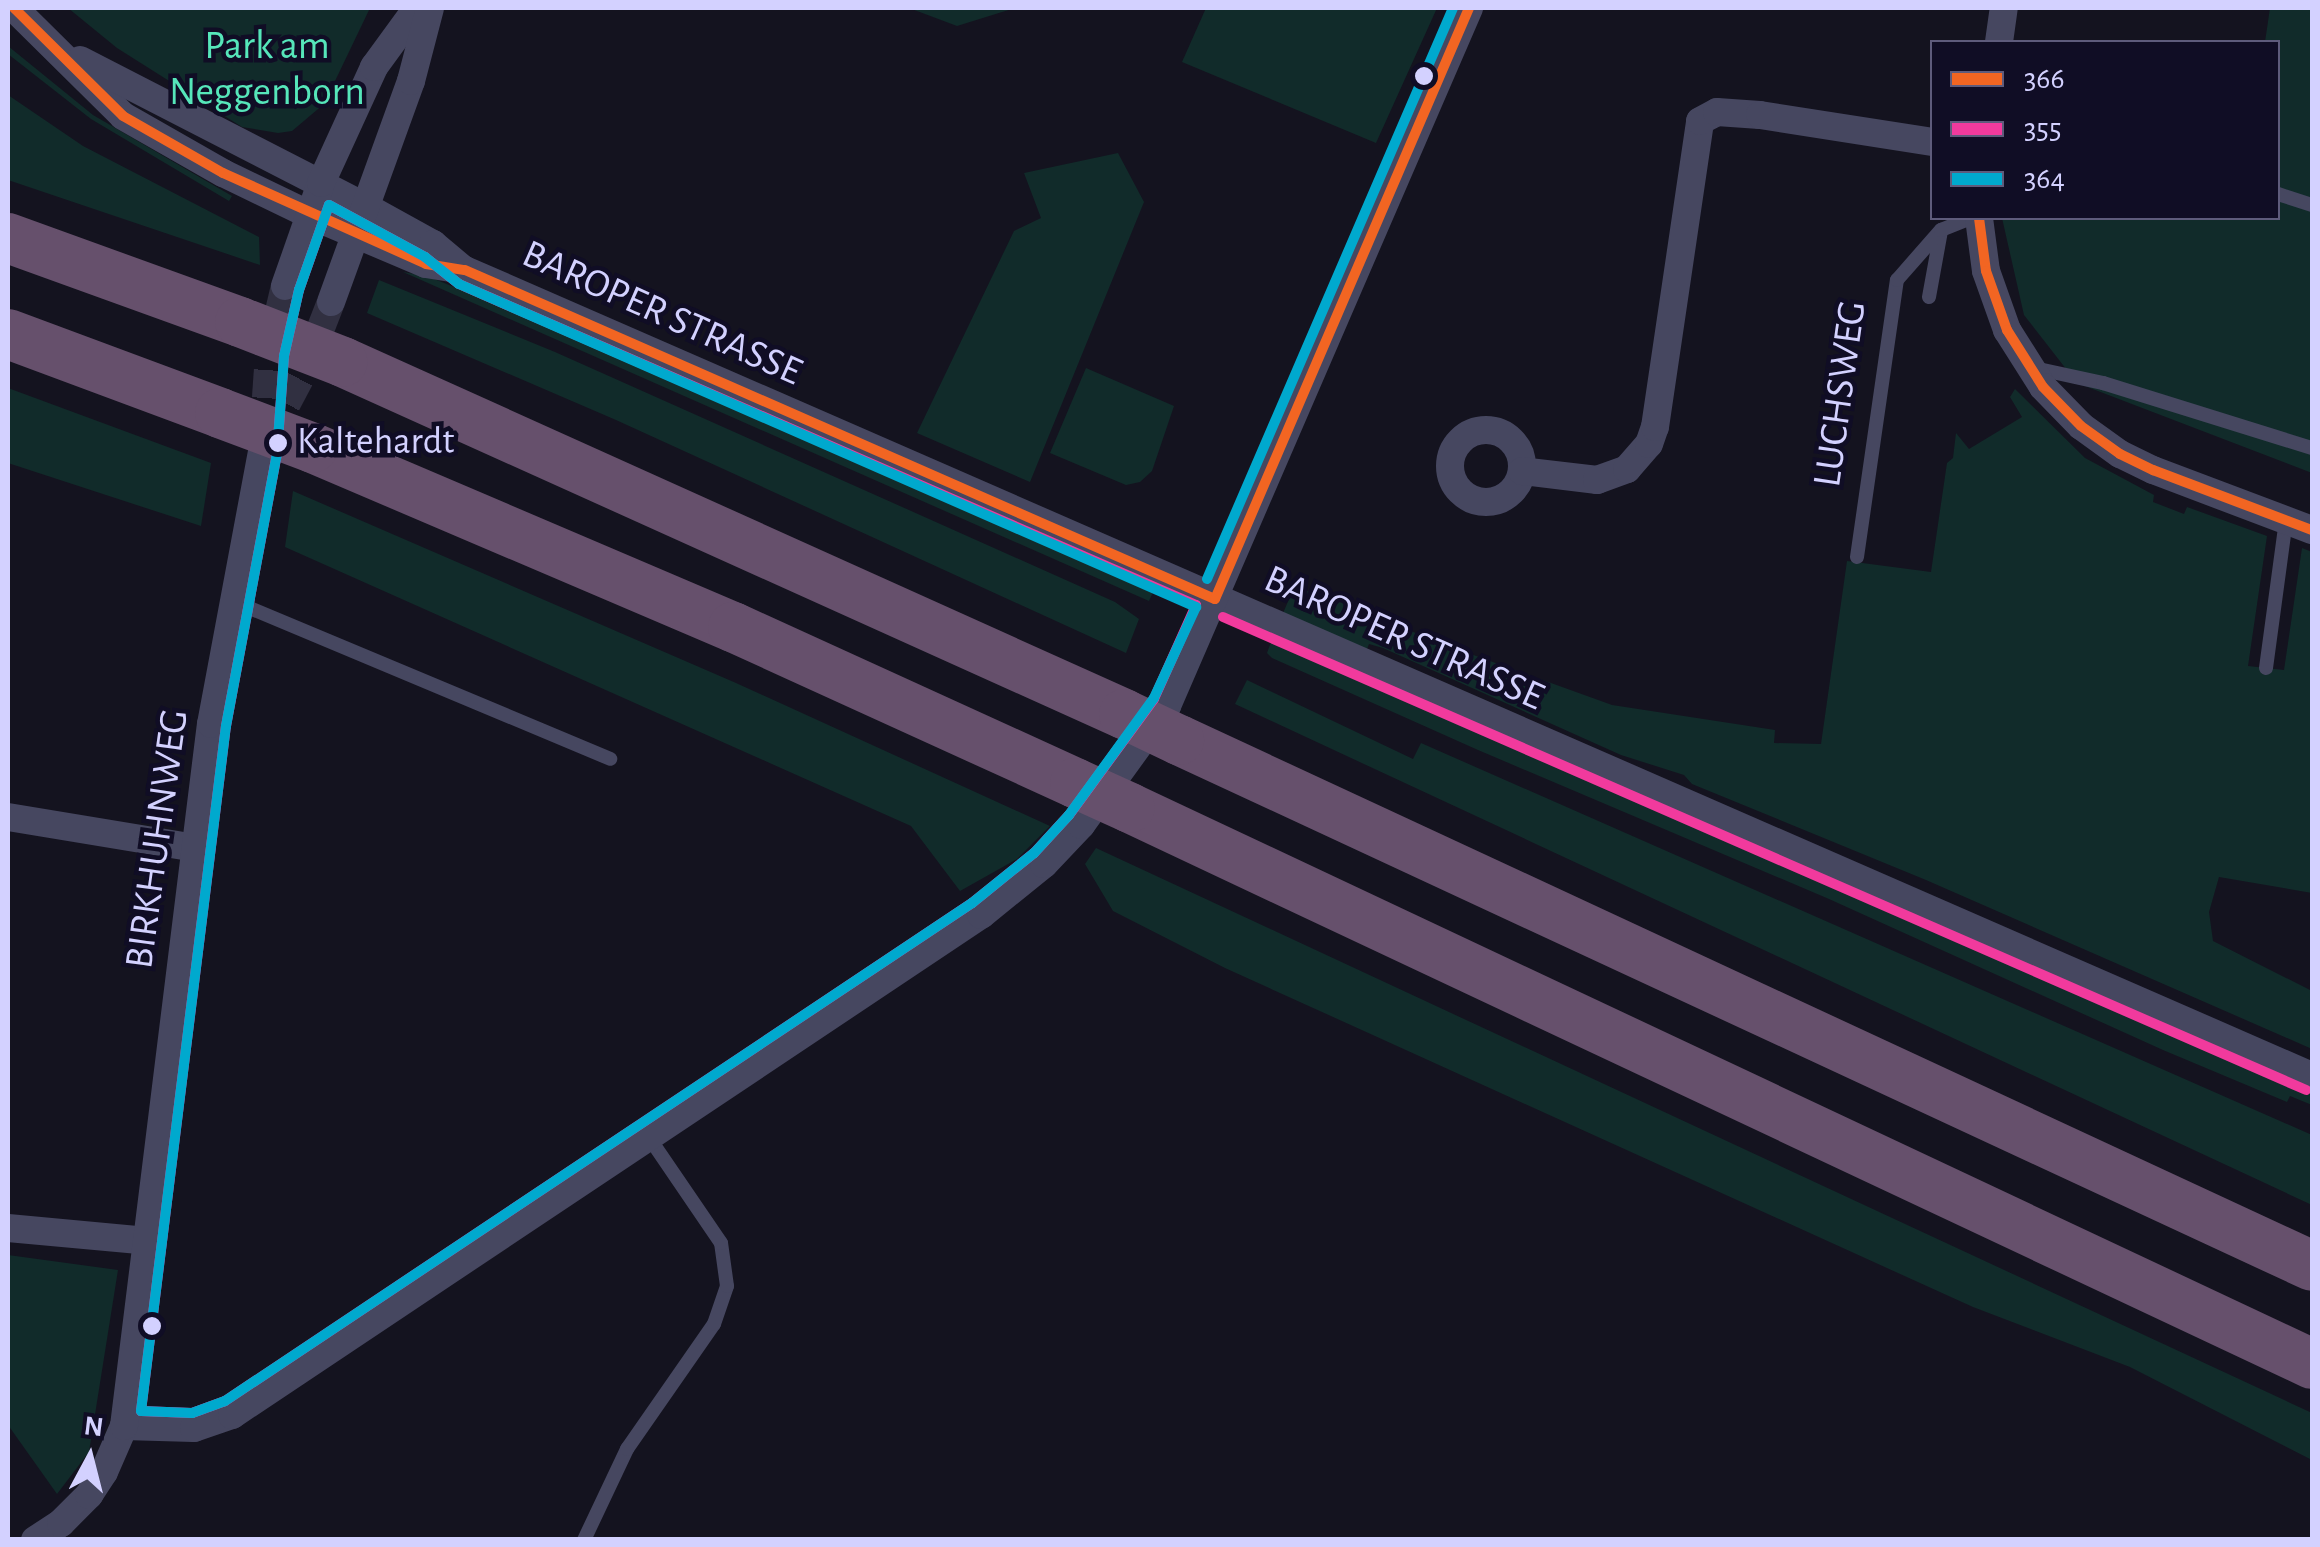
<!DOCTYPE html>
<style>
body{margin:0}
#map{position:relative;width:2320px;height:1547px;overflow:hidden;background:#14131f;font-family:"Alegreya Sans",sans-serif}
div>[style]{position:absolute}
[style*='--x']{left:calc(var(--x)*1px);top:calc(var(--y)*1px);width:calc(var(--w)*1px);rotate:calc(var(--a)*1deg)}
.green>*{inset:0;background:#112b2a}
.minor-tunnel>*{height:28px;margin-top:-14px;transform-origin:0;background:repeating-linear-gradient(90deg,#313041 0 28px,transparent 0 42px)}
.service>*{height:14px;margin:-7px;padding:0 7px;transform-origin:7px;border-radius:7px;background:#464760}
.minor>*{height:28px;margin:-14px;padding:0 14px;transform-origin:14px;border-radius:14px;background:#464760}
.minor>.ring{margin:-14px;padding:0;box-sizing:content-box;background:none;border:28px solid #464760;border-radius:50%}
.motorway>*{height:50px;margin:-25px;padding:0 25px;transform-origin:25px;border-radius:25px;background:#66506c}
.motorway-bridge>*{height:50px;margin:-25px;padding:0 25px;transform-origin:25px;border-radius:25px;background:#66506c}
.bus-1>*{height:10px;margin:-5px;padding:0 5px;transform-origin:5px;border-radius:5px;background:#f26522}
.bus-2>*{height:10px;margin:-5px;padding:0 5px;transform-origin:5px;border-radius:5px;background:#f13a9d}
.bus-3>*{height:10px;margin:-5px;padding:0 5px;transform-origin:5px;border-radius:5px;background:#00a9ce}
.dots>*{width:28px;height:28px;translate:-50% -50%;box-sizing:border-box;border:5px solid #100d25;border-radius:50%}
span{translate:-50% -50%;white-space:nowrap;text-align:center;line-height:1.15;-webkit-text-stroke:9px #100d25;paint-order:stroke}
.bus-label{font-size:38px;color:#d3d1ff}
.left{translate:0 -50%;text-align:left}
.park-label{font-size:40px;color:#56e6ba}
.street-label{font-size:40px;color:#d3d1ff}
.frame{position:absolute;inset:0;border:10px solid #d3d1ff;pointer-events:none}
.legend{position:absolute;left:1930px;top:40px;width:350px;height:180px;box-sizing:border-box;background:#100d25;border:2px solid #5e5b7c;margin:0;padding:12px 18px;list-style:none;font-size:30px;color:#d3d1ff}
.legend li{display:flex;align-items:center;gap:20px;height:50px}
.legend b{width:50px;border:2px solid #5e5b7c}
.north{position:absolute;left:40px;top:1407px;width:100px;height:100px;-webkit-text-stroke:8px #100d25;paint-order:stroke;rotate:7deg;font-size:28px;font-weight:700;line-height:40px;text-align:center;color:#d3d1ff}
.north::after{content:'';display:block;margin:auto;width:35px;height:45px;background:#d3d1ff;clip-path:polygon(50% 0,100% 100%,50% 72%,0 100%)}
</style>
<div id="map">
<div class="green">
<i style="clip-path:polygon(68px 8px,370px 8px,324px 104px,292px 131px,278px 133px,242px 127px,117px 48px)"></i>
<i style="clip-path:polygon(909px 8px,1015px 8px,957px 26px)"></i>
<i style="clip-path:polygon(1206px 8px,1437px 8px,1376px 143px,1182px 62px)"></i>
<i style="clip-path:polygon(2270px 8px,2312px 8px,2312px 473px,2077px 383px,2024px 315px,2002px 218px,2278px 218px,2278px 42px,2265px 42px)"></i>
<i style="clip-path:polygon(8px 46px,93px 115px,232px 196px,229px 201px,91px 119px,8px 54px)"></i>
<i style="clip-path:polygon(8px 95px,83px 146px,259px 237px,260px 265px,8px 180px)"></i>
<i style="clip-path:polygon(1118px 153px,1144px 202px,1030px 482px,917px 433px,1014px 231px,1041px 218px,1024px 173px)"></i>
<i style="clip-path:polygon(403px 272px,427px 276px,538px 321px,1154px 590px,1149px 601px)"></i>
<i style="clip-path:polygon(379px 280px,555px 352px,1115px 602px,1139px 619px,1126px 653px,616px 420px,367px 313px)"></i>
<i style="clip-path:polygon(1086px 368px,1174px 406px,1152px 471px,1140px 482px,1126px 485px,1050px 453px)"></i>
<i style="clip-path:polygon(8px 388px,211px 463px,201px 526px,8px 463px)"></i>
<i style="clip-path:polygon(2015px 389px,2085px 458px,2154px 495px,2153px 502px,2184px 514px,2187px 507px,2267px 536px,2248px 666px,2284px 670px,2302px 548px,2312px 552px,2312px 893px,2219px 877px,2209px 912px,2213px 941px,2312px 991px,2312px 1049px,1926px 880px,1692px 784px,1684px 775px,1621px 755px,1383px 648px,1369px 644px,1367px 649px,1283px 613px,1294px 588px,1327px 595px,1432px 640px,1612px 705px,1775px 730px,1774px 743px,1821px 744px,1847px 561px,1931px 572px,1947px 463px,1953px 458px,1956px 433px,1969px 449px,2022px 417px,2010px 397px)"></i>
<i style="clip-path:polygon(293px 491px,736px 683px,1050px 826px,1017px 859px,960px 891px,911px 826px,285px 547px)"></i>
<i style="clip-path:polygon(1271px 642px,2312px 1093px,2312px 1105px,2290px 1096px,2287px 1102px,2163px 1050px,1829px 899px,1478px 750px,1272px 658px,1267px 653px)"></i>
<i style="clip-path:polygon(1247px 680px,1413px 759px,1421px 743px,2312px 1135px,2312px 1205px,1235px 704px)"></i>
<i style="clip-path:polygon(1096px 848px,2312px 1413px,2312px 1460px,2130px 1367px,1973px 1307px,1225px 968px,1113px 911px,1085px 864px)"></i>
<i style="clip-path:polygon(8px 1255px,118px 1270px,89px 1452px,57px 1494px,8px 1425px)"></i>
</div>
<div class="minor-tunnel">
<i style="--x:263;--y:440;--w:86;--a:-86"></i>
<i style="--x:269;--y:354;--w:70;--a:-76.8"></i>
<i style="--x:267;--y:441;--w:81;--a:-62.2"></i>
<i style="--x:305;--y:369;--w:72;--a:-68.8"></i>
</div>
<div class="service">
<i style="--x:2278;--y:194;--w:36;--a:18"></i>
<i style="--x:1929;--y:297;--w:67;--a:-79.7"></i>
<i style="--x:2034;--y:368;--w:71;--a:12.3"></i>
<i style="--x:2103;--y:383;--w:219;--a:17.3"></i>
<i style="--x:1857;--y:557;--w:280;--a:-81.8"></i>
<i style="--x:1897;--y:280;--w:67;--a:-48.7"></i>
<i style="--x:1941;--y:230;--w:31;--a:-22"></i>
<i style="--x:233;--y:601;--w:409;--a:22.7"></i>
<i style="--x:2266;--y:668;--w:149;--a:-82.3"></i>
<i style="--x:584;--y:1540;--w:101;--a:-64.7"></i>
<i style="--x:627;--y:1449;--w:152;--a:-55.2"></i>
<i style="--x:714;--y:1324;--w:40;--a:-71.1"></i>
<i style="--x:727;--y:1286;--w:43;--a:-97.9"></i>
<i style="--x:721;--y:1243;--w:126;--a:-124.3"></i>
</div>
<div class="minor">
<i style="--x:14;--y:8;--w:153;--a:44.7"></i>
<i style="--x:123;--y:116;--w:115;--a:29.7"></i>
<i style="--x:223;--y:173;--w:97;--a:25.8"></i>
<i style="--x:310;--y:215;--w:126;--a:22.9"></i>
<i style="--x:426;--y:264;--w:39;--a:9"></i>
<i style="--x:465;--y:270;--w:2015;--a:23.58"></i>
<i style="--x:1999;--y:42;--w:34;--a:-82"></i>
<i style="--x:80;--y:60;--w:322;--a:27.2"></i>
<i style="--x:366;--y:207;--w:77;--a:28.9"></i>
<i style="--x:433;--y:244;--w:39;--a:40"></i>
<i style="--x:1979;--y:218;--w:53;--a:82.5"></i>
<i style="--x:1986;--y:271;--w:63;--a:70.4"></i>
<i style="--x:2007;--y:330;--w:67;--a:57.7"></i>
<i style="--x:2043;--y:387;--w:54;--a:45.7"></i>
<i style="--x:2081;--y:426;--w:48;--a:35.7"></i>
<i style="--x:2120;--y:454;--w:37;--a:26"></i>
<i style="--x:2153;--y:470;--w:170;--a:20.7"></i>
<i style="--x:285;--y:286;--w:109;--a:-70.7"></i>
<i style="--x:321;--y:183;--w:128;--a:-65.4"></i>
<i style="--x:374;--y:67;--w:73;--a:-53.9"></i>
<i style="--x:331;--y:302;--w:235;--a:-70.1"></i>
<i style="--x:411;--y:81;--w:75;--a:-75.4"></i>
<i class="ring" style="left:1450px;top:430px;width:44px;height:44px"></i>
<i style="--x:1522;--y:471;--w:76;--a:6.8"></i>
<i style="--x:1597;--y:480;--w:32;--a:-20"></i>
<i style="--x:1627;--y:469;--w:33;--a:-49"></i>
<i style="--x:1649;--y:444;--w:18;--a:-71"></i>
<i style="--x:1655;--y:427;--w:309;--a:-81.6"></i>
<i style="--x:1700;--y:121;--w:19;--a:-28"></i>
<i style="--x:1717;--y:112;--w:43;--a:4"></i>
<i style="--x:1760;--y:115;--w:174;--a:8.9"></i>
<i style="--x:8;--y:817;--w:190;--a:9.4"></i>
<i style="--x:8;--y:1228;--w:140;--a:5.3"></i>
<i style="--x:124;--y:1426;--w:70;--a:1.6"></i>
<i style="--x:194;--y:1428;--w:40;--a:-18.9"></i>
<i style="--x:232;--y:1415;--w:901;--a:-33.73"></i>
<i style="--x:981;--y:915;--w:81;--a:-39"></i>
<i style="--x:1044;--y:864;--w:54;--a:-46.5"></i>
<i style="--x:1081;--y:825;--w:147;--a:-54.1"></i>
<i style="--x:1167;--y:706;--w:761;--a:-66.6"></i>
<i style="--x:35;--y:1540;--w:31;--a:-33"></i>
<i style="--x:61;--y:1523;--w:40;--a:-45"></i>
<i style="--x:89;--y:1495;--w:27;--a:-57"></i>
<i style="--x:104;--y:1472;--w:50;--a:-66.5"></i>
<i style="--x:124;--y:1426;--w:707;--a:-82.94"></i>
<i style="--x:211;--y:724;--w:278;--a:-79.4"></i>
</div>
<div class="motorway">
<i style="--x:8;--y:238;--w:247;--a:19.9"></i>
<i style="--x:8;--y:334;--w:226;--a:20.4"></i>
<i style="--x:343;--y:362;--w:857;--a:24.26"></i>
<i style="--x:313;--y:448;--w:457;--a:23.1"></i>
<i style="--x:733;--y:627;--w:376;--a:24.5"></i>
<i style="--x:1179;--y:740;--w:1249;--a:24.9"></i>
<i style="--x:1130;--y:808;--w:1306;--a:25.19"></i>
</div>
<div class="motorway-bridge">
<i style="--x:240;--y:322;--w:110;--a:21.2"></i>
<i style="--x:220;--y:413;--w:99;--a:20.6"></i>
<i style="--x:1124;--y:714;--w:61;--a:25.3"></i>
<i style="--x:1075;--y:783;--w:60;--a:24.4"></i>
</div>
<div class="bus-1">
<i style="--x:14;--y:8;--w:153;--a:44.7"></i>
<i style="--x:123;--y:116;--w:115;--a:29.7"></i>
<i style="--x:223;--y:173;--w:222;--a:24.1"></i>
<i style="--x:426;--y:264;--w:39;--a:9"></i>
<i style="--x:465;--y:270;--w:819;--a:23.69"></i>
<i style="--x:1979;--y:218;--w:53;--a:82.5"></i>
<i style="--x:1986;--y:271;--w:63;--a:70.4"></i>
<i style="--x:2007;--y:330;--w:67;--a:57.7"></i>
<i style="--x:2043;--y:387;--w:54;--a:45.7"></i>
<i style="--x:2081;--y:426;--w:48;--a:35.7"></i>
<i style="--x:2120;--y:454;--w:37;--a:26"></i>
<i style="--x:2153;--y:470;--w:170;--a:20.7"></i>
<i style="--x:1215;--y:599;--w:643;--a:-66.74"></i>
</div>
<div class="bus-2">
<i style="--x:329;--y:205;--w:109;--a:28.4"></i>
<i style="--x:425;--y:257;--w:43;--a:38.5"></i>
<i style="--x:459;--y:284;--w:804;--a:23.54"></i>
<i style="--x:1196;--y:605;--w:103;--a:114.1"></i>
<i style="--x:1154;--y:699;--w:144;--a:126.2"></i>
<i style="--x:1069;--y:815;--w:52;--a:132.6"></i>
<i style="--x:1034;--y:853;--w:80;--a:141.1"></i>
<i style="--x:972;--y:903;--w:898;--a:146.31"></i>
<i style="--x:225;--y:1401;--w:35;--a:160"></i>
<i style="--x:192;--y:1413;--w:51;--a:-177.8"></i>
<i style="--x:141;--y:1411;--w:690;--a:-82.93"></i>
<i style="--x:226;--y:726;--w:277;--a:-79.4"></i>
<i style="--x:277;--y:454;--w:98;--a:-85.9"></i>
<i style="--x:284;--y:356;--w:68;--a:-77.2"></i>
<i style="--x:299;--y:290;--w:90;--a:-70.6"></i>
<i style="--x:1223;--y:617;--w:1182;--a:23.59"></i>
</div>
<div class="bus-3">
<i style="--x:329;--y:205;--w:109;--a:28.4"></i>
<i style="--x:425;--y:257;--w:43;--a:38.5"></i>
<i style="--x:459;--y:284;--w:805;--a:23.67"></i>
<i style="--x:1196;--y:607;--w:100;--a:114.8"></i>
<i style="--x:1154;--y:698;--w:145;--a:126"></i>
<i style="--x:1069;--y:815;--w:52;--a:132.6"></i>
<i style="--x:1034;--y:853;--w:80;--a:141.1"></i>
<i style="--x:972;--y:903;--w:898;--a:146.31"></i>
<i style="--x:225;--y:1401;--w:35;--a:160"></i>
<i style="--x:192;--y:1413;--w:51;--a:-177.8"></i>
<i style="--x:141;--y:1411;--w:690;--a:-82.93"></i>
<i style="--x:226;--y:726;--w:277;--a:-79.4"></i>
<i style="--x:277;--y:454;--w:98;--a:-85.9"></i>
<i style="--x:284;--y:356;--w:68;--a:-77.2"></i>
<i style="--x:299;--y:290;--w:90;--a:-70.6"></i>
<i style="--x:1207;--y:579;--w:622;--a:-66.69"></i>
</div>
<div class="dots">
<i style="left:1424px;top:76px;background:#d3d1ff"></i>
<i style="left:278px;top:443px;background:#d3d1ff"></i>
<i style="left:152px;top:1326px;background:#d3d1ff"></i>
</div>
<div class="bus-label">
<span class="left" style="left:297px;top:443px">Kaltehardt</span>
</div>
<div class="park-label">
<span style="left:267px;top:69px">Park am<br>Neggenborn</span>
</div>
<div class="street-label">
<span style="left:662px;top:313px;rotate:24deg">BAROPER STRASSE</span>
<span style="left:1840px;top:394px;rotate:-82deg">LUCHSWEG</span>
<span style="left:1404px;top:638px;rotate:24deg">BAROPER STRASSE</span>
<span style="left:157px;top:839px;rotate:-82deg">BIRKHUHNWEG</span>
</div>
<div class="frame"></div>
<ul class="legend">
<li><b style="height:12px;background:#f26522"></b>366</li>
<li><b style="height:12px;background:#f13a9d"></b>355</li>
<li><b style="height:12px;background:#00a9ce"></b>364</li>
</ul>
<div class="north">N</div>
</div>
